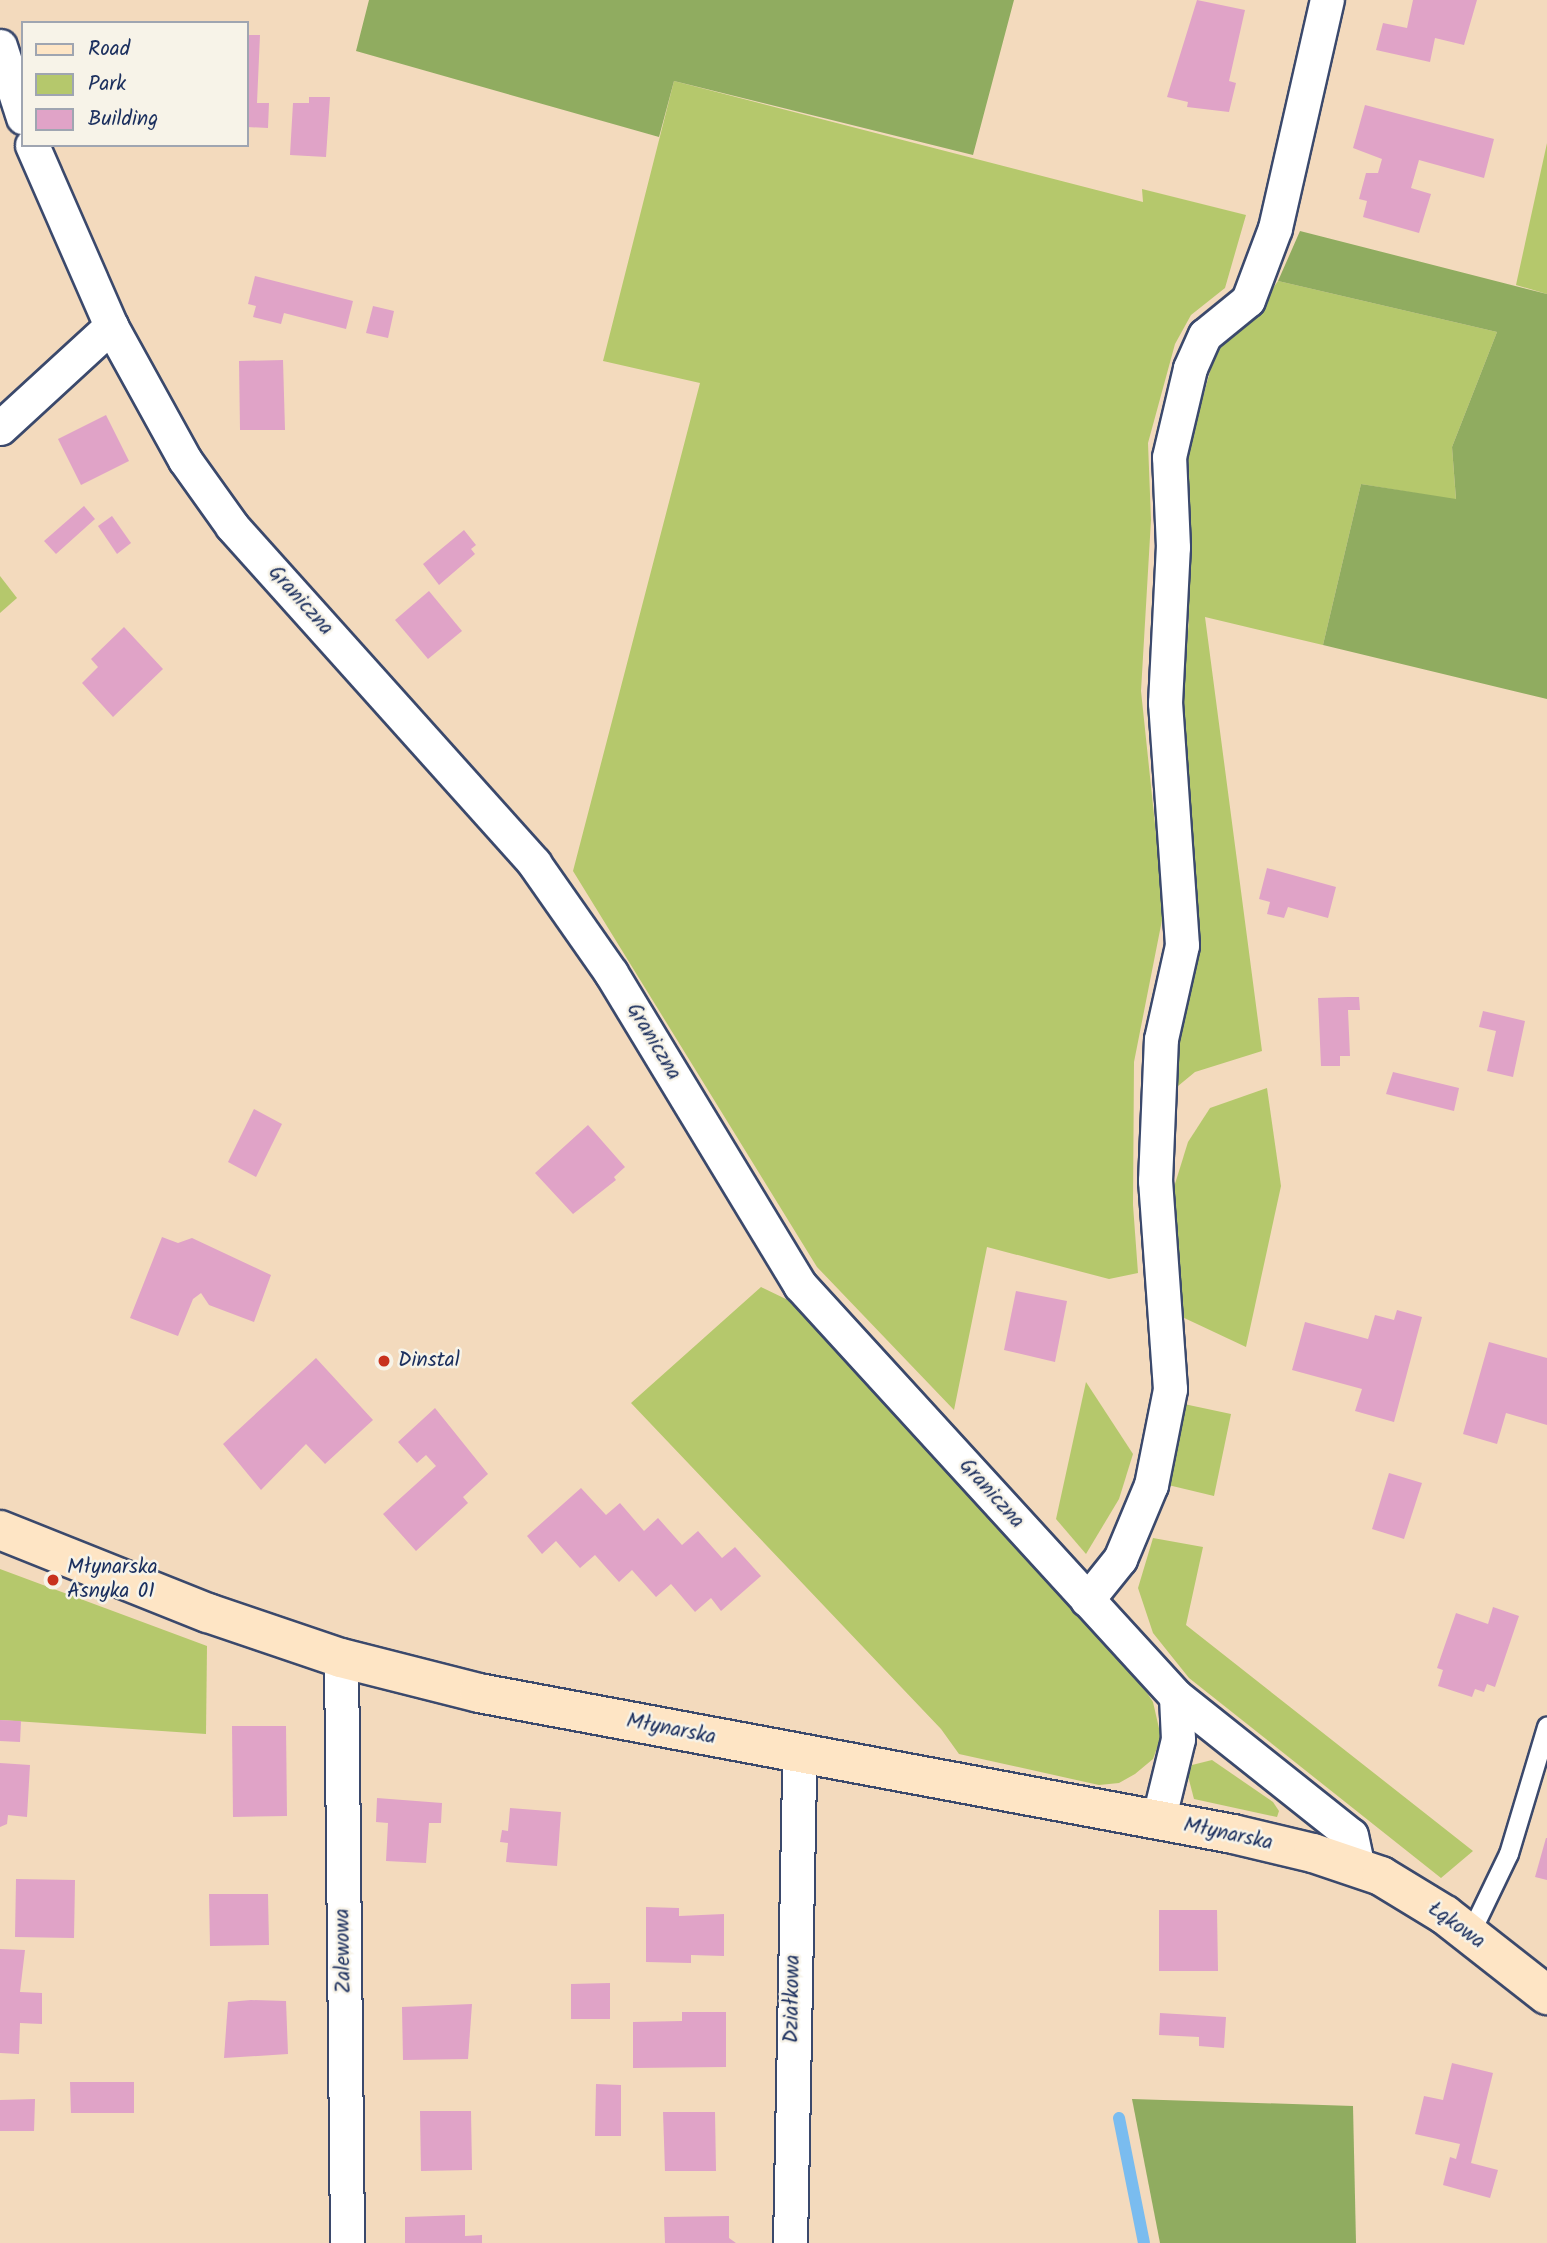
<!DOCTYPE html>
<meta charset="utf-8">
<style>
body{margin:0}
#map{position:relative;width:1547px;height:2243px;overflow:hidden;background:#f3dabd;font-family:Kalam,sans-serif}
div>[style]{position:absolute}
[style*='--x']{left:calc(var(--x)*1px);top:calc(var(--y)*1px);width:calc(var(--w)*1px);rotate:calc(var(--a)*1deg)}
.green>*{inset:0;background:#b5c86c}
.forest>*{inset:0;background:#90ac60}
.stream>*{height:12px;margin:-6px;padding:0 6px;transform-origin:6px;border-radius:6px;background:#7abcef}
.building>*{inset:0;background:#e0a3c7}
.roads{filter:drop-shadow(2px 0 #3b496c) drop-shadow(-2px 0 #3b496c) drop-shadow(0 2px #3b496c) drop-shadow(0 -2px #3b496c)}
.lane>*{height:18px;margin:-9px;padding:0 9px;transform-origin:9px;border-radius:9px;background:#fff}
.street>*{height:33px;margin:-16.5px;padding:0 16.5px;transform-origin:16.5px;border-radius:16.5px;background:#fff}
.secondary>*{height:38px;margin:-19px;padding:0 19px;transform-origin:19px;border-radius:19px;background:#fee5c5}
.dots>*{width:19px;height:19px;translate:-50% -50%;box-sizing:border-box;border:4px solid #f7f3e8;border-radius:50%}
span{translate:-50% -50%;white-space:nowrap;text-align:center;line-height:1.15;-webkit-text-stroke:5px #f7f3e8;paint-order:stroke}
.street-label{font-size:21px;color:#1b2f5e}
.poi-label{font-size:21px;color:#1b2f5e}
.left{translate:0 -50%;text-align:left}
.legend{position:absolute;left:21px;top:21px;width:228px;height:126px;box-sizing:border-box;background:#f7f3e8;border:2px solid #9fa5b1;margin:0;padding:9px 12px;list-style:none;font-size:21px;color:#1b2f5e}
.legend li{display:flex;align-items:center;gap:14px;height:35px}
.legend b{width:35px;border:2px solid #9fa5b1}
</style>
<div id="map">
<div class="green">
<i style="clip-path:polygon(674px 81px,1143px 202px,1142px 189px,1246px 215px,1225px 288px,1191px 315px,1175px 344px,1148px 443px,1151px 520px,1141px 691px,1164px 910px,1134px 1062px,1133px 1205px,1138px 1273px,1109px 1279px,987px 1247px,954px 1410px,817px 1267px,573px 871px,700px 383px,603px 361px)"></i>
<i style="clip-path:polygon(1547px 143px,1547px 294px,1516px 285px)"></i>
<i style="clip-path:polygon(1278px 281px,1497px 332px,1452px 447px,1456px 500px,1361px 484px,1323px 645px,1205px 617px,1262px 1051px,1195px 1072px,1172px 1091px,1179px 1029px,1195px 955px,1182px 711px,1189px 618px,1187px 453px,1217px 347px,1253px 317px)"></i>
<i style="clip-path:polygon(0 576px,17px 598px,0 613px)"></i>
<i style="clip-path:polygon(1267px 1088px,1281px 1186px,1246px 1347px,1180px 1316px,1170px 1200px,1188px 1142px,1210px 1108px)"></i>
<i style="clip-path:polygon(761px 1287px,790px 1301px,1134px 1673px,1153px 1702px,1161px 1737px,1153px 1759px,1135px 1774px,1119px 1783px,1099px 1785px,959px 1754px,941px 1729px,631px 1403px)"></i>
<i style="clip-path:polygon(1086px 1382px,1133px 1454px,1119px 1499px,1086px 1554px,1056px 1519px)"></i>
<i style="clip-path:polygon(1184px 1404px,1231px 1414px,1214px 1496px,1164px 1484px)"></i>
<i style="clip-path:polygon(1153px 1538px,1203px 1547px,1186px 1625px,1473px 1851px,1441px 1878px,1189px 1678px,1153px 1633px,1138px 1588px)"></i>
<i style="clip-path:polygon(0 1569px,207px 1646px,206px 1734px,0 1720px)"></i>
<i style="clip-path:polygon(1212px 1760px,1273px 1802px,1279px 1811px,1277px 1817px,1194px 1799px,1188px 1776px,1192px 1765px)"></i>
</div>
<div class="forest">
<i style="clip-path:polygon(369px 0,1014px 0,973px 155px,674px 81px,659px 137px,356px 51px)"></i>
<i style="clip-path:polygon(1300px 231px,1547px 294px,1547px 699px,1323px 645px,1361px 484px,1456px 499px,1452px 447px,1497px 332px,1278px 281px)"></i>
<i style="clip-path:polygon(1132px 2099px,1353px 2106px,1356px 2243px,1160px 2243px)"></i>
</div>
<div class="stream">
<i style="--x:1119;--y:2118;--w:127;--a:78.7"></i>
</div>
<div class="building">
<i style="clip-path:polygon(1197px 0,1245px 10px,1229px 81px,1236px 83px,1229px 112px,1187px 107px,1188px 102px,1167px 97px)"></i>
<i style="clip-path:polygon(1413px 0,1477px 0,1464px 45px,1435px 38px,1430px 62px,1376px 50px,1383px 23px,1407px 28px)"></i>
<i style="clip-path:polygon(247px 35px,260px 35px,257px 103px,269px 103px,268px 128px,247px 127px)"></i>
<i style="clip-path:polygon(309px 97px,330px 97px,326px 157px,290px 155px,293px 103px,309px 103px)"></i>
<i style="clip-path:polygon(1365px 105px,1494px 139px,1484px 178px,1419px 160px,1411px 188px,1431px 194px,1419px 233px,1363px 217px,1367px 201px,1359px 199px,1366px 173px,1378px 173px,1382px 159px,1353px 148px)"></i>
<i style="clip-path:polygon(255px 276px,353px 301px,346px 329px,284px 313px,281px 324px,253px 317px,256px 306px,248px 304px)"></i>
<i style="clip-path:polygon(373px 306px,394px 311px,388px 338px,366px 333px)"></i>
<i style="clip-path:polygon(283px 360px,285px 430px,240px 430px,239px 361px)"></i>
<i style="clip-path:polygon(106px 415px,129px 461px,81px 485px,58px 439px)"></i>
<i style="clip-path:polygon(84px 506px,95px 519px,56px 554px,44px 541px)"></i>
<i style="clip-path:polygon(112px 516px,131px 543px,117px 554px,98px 526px)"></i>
<i style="clip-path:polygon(464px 530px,476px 545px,471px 549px,475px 554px,439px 585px,423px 564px)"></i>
<i style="clip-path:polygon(429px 591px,462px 631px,428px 659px,395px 620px)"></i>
<i style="clip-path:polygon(124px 627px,163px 669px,113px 717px,82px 683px,98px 667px,91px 659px)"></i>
<i style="clip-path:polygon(1267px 868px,1336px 887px,1328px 918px,1288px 907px,1284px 918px,1267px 914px,1270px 902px,1259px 899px)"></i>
<i style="clip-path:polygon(1348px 997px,1359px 997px,1360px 1010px,1348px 1010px,1350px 1056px,1340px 1056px,1340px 1066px,1321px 1066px,1318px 998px)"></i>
<i style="clip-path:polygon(1483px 1011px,1525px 1021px,1513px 1077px,1487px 1071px,1496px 1031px,1479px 1027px)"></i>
<i style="clip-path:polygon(1393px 1072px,1459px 1088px,1454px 1111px,1386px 1094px)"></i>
<i style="clip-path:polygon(254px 1109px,282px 1124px,256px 1177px,228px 1162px)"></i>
<i style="clip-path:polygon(588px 1125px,625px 1167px,614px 1177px,616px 1180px,573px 1214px,535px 1173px)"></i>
<i style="clip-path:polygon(162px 1237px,178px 1243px,192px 1238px,271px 1275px,254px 1322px,209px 1305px,201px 1293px,193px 1299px,178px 1336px,130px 1318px)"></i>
<i style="clip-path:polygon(1016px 1291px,1067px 1301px,1055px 1362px,1004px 1350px)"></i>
<i style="clip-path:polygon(1397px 1310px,1422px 1317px,1394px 1422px,1355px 1411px,1362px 1389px,1292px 1370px,1305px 1322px,1368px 1339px,1375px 1315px,1394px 1320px)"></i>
<i style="clip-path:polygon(1489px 1342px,1547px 1358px,1547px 1425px,1506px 1413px,1497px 1444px,1463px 1434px)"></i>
<i style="clip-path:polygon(316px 1358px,373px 1420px,325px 1464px,306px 1444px,261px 1490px,223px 1444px)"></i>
<i style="clip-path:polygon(435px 1408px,488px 1474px,463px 1497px,468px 1503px,416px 1551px,383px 1514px,436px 1466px,426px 1455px,417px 1463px,398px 1442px)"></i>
<i style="clip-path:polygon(1389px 1473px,1422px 1483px,1404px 1539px,1372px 1529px)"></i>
<i style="clip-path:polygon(581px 1488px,606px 1515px,620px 1503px,644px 1531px,658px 1518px,682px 1545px,698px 1531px,722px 1558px,735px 1547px,761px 1576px,721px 1611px,711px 1598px,695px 1612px,671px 1584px,656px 1597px,632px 1570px,619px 1582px,595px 1555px,580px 1568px,556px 1541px,542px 1554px,527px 1536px)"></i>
<i style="clip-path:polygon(1493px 1607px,1519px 1616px,1495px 1687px,1487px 1684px,1484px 1692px,1475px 1689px,1472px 1697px,1438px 1686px,1443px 1670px,1437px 1668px,1456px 1613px,1488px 1624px)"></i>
<i style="clip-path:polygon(0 1720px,21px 1721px,20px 1742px,0 1741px)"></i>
<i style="clip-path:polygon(232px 1726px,286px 1726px,287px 1816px,233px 1817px)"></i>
<i style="clip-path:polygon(0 1763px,30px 1765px,27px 1817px,8px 1815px,7px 1824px,0 1827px)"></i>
<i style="clip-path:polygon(377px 1798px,442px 1803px,441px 1823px,429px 1823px,426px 1863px,386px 1861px,388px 1823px,376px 1822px)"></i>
<i style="clip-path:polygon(510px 1808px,561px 1812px,557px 1866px,506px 1862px,508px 1843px,500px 1842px,502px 1830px,508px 1831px)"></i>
<i style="clip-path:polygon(1546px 1838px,1547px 1838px,1547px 1880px,1535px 1877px)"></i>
<i style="clip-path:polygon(16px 1879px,75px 1880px,74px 1938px,15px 1937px)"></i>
<i style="clip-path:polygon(209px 1894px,268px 1894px,269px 1945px,210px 1946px)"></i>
<i style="clip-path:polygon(646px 1907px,679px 1908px,679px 1916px,724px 1914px,724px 1956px,691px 1955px,691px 1963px,646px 1962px)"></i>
<i style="clip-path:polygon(1159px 1910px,1217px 1910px,1218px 1971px,1159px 1971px)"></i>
<i style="clip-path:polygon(0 1949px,25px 1950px,20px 1992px,42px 1993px,42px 2024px,20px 2023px,19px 2054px,0 2053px)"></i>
<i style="clip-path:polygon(610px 1983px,610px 2019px,571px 2019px,571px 1984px)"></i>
<i style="clip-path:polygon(251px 2000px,286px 2001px,288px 2054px,224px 2058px,228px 2002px)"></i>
<i style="clip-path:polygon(472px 2004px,468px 2059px,403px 2060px,402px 2007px)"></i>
<i style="clip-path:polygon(682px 2012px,726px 2012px,726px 2067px,633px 2068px,633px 2022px,682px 2021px)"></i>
<i style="clip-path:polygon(1160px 2013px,1226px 2017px,1224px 2048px,1199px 2046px,1199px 2037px,1159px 2035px)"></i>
<i style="clip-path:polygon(1452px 2063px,1493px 2073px,1471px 2163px,1498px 2170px,1490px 2198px,1443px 2185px,1450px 2157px,1456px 2159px,1460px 2144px,1415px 2134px,1424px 2096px,1443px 2100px)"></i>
<i style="clip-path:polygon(70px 2082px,134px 2082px,134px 2113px,71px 2113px)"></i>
<i style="clip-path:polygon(596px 2084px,621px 2085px,621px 2136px,595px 2136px)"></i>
<i style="clip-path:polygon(35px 2099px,34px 2131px,0 2131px,0 2100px)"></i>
<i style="clip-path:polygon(420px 2111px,471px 2111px,472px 2170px,421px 2171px)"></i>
<i style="clip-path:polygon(663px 2112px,715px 2112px,716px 2171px,665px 2171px)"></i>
<i style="clip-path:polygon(465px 2215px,465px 2236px,482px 2235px,482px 2243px,405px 2243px,405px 2217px)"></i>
<i style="clip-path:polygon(729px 2216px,729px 2238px,736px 2243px,665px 2243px,664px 2217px)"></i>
</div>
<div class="roads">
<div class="lane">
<i style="--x:1470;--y:1935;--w:90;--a:-64.3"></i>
<i style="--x:1509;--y:1854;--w:133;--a:-73.3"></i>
</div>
<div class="street">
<i style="--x:0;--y:46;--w:75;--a:72.1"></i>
<i style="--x:32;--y:145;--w:197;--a:66.4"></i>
<i style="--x:111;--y:326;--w:153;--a:61.1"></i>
<i style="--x:185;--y:460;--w:81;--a:54.5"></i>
<i style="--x:232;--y:526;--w:453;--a:48.1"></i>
<i style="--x:534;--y:863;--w:134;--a:55"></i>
<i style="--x:611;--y:973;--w:365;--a:58.8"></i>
<i style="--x:800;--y:1285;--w:557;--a:47.55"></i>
<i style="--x:1176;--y:1696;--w:223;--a:38.5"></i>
<i style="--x:1351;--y:1835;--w:34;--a:78"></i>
<i style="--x:0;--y:428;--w:151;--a:-42.6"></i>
<i style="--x:1087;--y:1600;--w:53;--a:-51.2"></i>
<i style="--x:1120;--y:1559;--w:80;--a:-67.3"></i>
<i style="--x:1151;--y:1485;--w:98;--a:-78.8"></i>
<i style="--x:1170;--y:1389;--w:209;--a:-94.1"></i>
<i style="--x:1155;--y:1181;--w:142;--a:-87.6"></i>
<i style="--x:1161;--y:1039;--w:96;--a:-77.4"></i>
<i style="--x:1182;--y:945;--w:243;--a:-94"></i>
<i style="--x:1165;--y:703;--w:156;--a:-87.1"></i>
<i style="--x:1173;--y:547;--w:90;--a:-92.5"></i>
<i style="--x:1169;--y:457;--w:91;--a:-76.7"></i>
<i style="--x:1190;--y:368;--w:36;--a:-66"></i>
<i style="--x:1205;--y:335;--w:55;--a:-39.1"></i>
<i style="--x:1248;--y:300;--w:77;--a:-69.4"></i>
<i style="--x:1275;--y:228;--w:234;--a:-77.2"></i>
<i style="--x:341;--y:1658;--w:585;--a:89.41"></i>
<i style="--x:1158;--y:1821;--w:84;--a:-76.3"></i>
<i style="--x:1178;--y:1739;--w:43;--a:-92.7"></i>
<i style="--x:790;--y:2243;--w:488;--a:-88.9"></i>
</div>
<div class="secondary">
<i style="--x:0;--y:1530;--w:224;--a:21.8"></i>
<i style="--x:208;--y:1613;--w:140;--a:18.7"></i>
<i style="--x:341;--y:1658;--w:142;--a:14.2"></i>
<i style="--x:479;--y:1693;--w:767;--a:10.59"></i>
<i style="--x:1233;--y:1834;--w:82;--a:13.4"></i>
<i style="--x:1313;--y:1853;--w:72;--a:18.7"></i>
<i style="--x:1381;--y:1876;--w:75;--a:31.4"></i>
<i style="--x:1445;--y:1915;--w:130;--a:38.1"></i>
</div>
</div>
<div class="dots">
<i style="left:384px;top:1361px;background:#c8321e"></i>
<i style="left:53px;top:1580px;background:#c8321e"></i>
</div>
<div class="street-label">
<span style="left:300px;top:601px;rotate:48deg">Graniczna</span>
<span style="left:653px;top:1042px;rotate:59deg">Graniczna</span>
<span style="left:991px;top:1494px;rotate:48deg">Graniczna</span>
<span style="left:671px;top:1730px;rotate:11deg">Młynarska</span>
<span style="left:1228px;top:1835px;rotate:12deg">Młynarska</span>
<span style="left:1456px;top:1926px;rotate:36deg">Łąkowa</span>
<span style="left:344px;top:1951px;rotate:-91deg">Zalewowa</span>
<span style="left:793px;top:1999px;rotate:-89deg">Działkowa</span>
</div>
<div class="poi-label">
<span class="left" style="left:398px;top:1361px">Dinstal</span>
<span class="left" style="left:67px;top:1580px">Młynarska<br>Asnyka 01</span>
</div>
<ul class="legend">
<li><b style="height:9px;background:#fee5c5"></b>Road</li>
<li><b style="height:19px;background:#b5c86c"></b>Park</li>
<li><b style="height:19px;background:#e0a3c7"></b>Building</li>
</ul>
</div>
